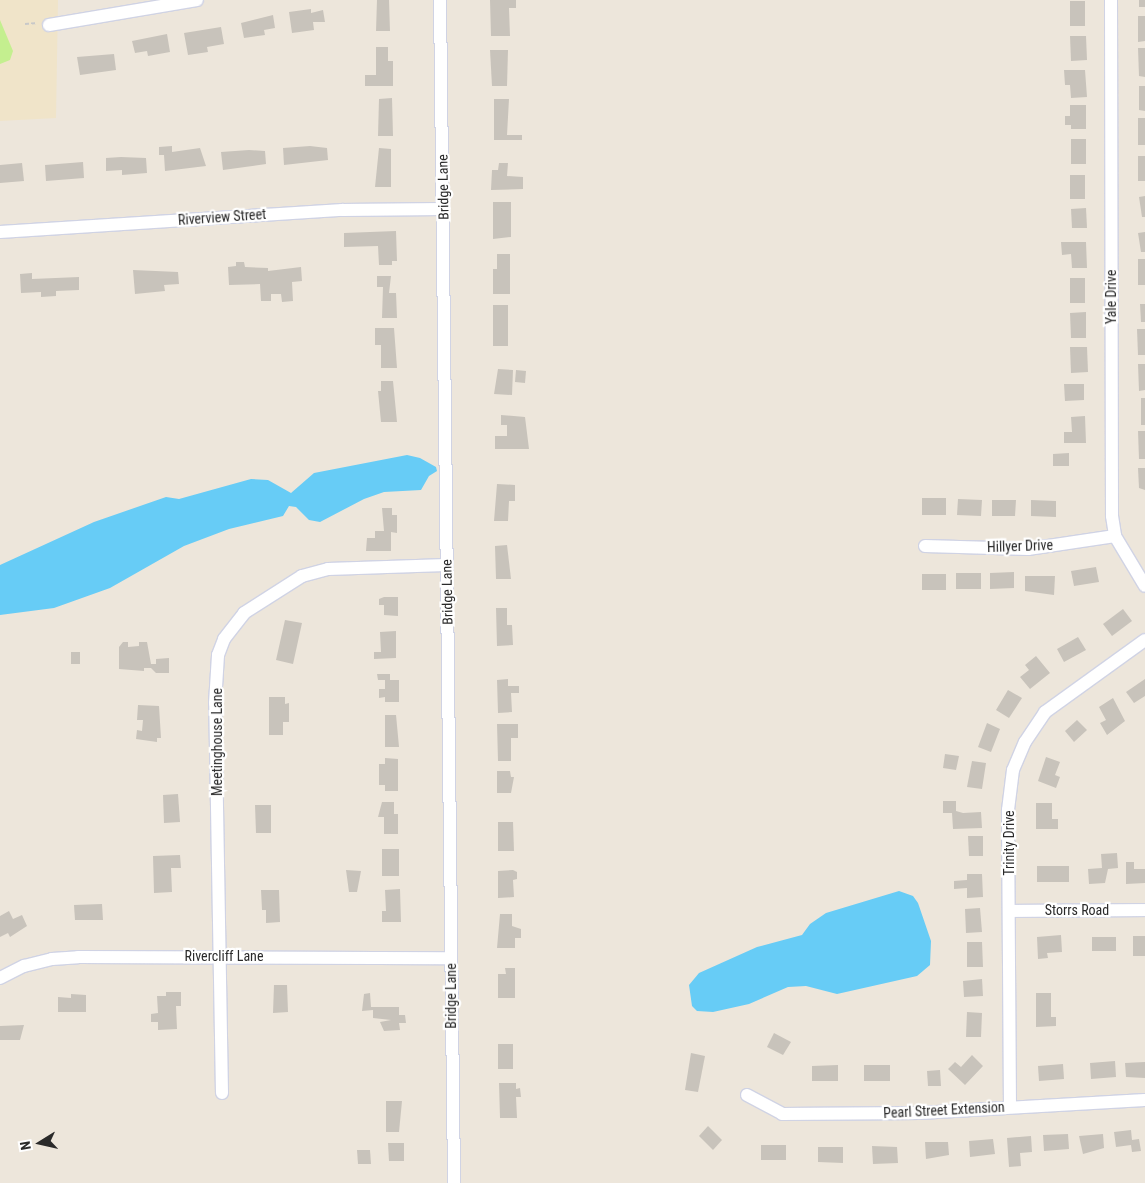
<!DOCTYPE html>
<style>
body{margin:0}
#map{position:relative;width:1145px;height:1183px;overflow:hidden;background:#ede6db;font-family:"Roboto Condensed",sans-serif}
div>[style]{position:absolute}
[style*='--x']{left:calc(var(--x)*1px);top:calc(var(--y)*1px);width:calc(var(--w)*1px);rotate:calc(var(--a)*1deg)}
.education>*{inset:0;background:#f0e4c9}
.pitch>*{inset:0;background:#c4ef8f}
.water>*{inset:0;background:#67ccf6}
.building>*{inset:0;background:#c8c3bb}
.path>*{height:2px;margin-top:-1px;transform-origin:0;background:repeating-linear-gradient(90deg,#c8c8c8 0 4px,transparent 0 6.5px)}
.roads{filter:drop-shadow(1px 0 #d0d3e4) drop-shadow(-1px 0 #d0d3e4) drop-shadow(0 1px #d0d3e4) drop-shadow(0 -1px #d0d3e4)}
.street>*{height:12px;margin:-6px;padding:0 6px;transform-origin:6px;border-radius:6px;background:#fff}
span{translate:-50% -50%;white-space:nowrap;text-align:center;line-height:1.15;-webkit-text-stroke:4.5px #fff;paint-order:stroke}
.street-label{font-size:14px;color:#2a2a2a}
.north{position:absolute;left:15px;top:1118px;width:50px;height:50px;-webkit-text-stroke:4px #fff;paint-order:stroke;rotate:260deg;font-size:14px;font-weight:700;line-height:20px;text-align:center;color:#2a2a2a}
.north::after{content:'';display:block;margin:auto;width:18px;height:22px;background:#2a2a2a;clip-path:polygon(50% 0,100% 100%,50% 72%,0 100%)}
</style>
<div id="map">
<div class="education">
<i style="clip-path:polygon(0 0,58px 0,56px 118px,0 121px)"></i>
</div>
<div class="pitch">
<i style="clip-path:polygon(0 20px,13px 51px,10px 60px,0 64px)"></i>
</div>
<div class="water">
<i style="clip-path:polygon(407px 455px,420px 458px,436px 467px,437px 471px,429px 476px,421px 490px,384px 492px,364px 499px,320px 522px,309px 520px,296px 507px,289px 506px,283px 516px,229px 529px,184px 546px,110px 588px,54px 608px,0 615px,0 565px,94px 522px,166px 497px,179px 499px,251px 479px,268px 480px,291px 493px,314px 473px)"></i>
<i style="clip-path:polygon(899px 891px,913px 896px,918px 903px,931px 941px,930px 965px,917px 976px,837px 994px,806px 986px,788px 987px,749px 1004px,713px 1012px,697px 1011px,692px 1006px,689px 985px,699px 973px,757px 947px,802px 935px,810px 924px,826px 913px)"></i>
</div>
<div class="building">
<i style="clip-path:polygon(377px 0,389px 0,390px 31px,376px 31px)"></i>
<i style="clip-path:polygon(490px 0,516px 0,516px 8px,509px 8px,510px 36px,491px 36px)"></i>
<i style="clip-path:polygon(1139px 0,1145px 0,1145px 7px,1139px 7px)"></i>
<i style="clip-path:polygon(1070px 1px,1085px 1px,1085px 26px,1070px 26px)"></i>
<i style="clip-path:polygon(311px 9px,311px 13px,323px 10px,325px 22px,313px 22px,314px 30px,292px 33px,289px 12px)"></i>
<i style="clip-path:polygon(273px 15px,275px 28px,264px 30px,265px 35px,244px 38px,241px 23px)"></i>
<i style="clip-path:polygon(1138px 16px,1145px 16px,1145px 41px,1138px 42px)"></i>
<i style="clip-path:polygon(221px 27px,224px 44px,207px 47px,208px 52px,188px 55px,184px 33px)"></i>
<i style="clip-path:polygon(167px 34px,170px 52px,148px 56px,147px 51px,135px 53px,132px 41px)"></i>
<i style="clip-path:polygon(1070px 36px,1086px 36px,1087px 60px,1071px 61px)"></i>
<i style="clip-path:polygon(376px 47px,388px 47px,388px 61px,393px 61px,393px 86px,365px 86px,365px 75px,376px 75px)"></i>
<i style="clip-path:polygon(1138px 48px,1145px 48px,1145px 77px,1139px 76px)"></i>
<i style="clip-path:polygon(490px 50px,508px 50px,507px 86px,492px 86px)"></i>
<i style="clip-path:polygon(114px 54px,116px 70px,80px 75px,77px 57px)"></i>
<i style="clip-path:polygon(1064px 70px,1085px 70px,1087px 97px,1071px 98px,1070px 85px,1065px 85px)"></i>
<i style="clip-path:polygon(1139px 86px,1145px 86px,1145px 111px,1139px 110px)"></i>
<i style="clip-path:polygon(392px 98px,393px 136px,378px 136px,379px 99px)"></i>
<i style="clip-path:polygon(494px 99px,509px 99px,507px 135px,522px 135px,522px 140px,494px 140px)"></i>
<i style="clip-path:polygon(1070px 105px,1086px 105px,1086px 129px,1071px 129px,1071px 125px,1065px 125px,1065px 116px,1070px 116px)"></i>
<i style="clip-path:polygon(1138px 118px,1145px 118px,1145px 145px,1138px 145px)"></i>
<i style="clip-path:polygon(1071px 139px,1086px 139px,1086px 164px,1071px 164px)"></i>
<i style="clip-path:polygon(172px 146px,172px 152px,200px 148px,206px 166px,165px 171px,164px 155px,159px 155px,159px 147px)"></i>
<i style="clip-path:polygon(310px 146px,327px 148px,328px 160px,284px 165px,283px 148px)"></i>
<i style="clip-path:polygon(379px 148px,391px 149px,391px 187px,375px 187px)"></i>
<i style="clip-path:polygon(249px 150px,265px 151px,266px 164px,223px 170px,221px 152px)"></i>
<i style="clip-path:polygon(1138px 156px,1145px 156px,1145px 181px,1138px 181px)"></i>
<i style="clip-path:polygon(121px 157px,146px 158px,147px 173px,122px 175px,122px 170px,106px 171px,106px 158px)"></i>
<i style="clip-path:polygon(83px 162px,84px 178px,46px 181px,45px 165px)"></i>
<i style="clip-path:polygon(22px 163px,24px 181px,0 183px,0 165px)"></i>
<i style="clip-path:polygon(499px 163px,508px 163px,507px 176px,523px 177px,523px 189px,491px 190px,492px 170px,498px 170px)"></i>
<i style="clip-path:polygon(1070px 175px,1085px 175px,1085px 199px,1070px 199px)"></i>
<i style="clip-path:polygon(1145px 196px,1145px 217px,1142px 217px,1139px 197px)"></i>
<i style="clip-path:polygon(493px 202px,511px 202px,511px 237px,493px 239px)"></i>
<i style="clip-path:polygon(1086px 208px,1087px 228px,1072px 228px,1071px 209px)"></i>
<i style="clip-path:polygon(396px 231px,397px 261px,392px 261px,392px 265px,379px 265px,378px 246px,344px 247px,344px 233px)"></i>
<i style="clip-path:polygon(1145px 232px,1145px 252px,1141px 252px,1138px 233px)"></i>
<i style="clip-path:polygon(1061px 242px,1086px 242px,1087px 268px,1072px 268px,1071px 254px,1062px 255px)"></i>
<i style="clip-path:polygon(497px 254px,510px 254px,510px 294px,493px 294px,493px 269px,497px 269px)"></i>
<i style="clip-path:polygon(1138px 259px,1145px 259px,1145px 285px,1138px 285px)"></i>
<i style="clip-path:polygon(236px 262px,244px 262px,245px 267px,268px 268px,268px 271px,301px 267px,302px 281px,292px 282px,293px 301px,282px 302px,281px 294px,271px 294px,271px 301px,261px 301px,260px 284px,229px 285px,228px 267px,236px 266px)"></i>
<i style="clip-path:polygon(133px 270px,178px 272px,179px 284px,164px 285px,165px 291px,135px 294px)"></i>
<i style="clip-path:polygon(32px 273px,32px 279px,79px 277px,79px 290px,56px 291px,56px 296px,41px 297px,41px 292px,21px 293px,20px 274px)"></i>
<i style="clip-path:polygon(377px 276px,391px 276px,389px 293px,396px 293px,397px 318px,382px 318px,383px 287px,377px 287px)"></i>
<i style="clip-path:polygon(1070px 278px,1085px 278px,1085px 303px,1070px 303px)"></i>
<i style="clip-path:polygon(1140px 304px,1145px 304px,1145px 322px,1141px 322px)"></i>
<i style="clip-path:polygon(493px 305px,508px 305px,508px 346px,493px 346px)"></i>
<i style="clip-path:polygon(1086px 312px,1086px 338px,1071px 338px,1070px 313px)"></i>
<i style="clip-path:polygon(375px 328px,394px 328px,397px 368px,381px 368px,381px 345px,375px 345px)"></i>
<i style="clip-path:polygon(1137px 329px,1145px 329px,1145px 355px,1138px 355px)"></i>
<i style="clip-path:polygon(1070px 347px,1087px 347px,1088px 372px,1071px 373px)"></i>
<i style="clip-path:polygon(1138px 364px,1145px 364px,1145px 390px,1139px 391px)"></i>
<i style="clip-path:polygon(498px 369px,513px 370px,512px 395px,494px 394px)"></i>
<i style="clip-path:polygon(516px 370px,526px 371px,525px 383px,515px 382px)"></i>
<i style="clip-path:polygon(381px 381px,393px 381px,397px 422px,381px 422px,378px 391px,381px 391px)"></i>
<i style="clip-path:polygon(1064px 384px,1084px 384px,1084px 400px,1065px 401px)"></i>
<i style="clip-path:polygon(1141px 398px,1145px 398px,1145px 425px,1141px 425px)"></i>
<i style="clip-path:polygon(501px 415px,525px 417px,529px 449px,495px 449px,495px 436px,507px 436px,507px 425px,501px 425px)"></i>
<i style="clip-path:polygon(1085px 416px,1086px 443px,1064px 443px,1064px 432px,1072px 432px,1071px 417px)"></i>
<i style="clip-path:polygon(1138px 431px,1145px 431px,1145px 459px,1139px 459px)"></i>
<i style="clip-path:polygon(1069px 453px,1069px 466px,1053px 466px,1053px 454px)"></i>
<i style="clip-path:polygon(1138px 468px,1145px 468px,1145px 490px,1139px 488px)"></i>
<i style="clip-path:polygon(497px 484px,515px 485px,515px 501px,509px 501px,508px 521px,494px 521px)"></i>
<i style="clip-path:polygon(922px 498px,946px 498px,946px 515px,922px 515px)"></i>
<i style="clip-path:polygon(958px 499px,982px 500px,981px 516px,957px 515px)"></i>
<i style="clip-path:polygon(992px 500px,1016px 500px,1015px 516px,992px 516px)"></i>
<i style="clip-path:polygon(1031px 500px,1056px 501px,1056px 517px,1031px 516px)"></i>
<i style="clip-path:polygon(382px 508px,392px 508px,392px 515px,397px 515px,397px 533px,391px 532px,391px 551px,366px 551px,367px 538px,375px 538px,375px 531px,384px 531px)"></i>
<i style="clip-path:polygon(507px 545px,511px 579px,496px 579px,495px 546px)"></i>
<i style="clip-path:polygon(1096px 567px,1099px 582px,1074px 586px,1071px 571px)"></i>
<i style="clip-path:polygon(1014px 572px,1014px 588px,990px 589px,990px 573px)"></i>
<i style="clip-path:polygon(956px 573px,981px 573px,981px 589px,956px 589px)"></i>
<i style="clip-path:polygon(922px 574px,946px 574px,946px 590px,922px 590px)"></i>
<i style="clip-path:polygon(1025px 576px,1055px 576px,1054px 595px,1025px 591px)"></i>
<i style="clip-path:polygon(384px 597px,398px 597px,398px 616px,384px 615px,384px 605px,379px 605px,379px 599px)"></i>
<i style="clip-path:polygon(496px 608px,507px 608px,507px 625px,512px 625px,513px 645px,497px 646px)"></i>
<i style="clip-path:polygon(1123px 609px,1132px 621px,1112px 636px,1103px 624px)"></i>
<i style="clip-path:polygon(285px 620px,302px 623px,293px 664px,276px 660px)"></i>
<i style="clip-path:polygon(396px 631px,396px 658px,374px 659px,374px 652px,381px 652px,380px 632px)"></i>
<i style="clip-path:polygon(1078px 637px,1086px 650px,1064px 662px,1057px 649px)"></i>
<i style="clip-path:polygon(123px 642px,128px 642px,128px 647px,139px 646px,139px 642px,147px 642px,151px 664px,156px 664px,156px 659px,169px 658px,169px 673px,156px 673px,151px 668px,144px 668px,144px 671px,119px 669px,119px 647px)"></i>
<i style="clip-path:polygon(71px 652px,80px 652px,80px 664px,71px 664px)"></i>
<i style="clip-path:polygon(1036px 656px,1050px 673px,1030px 689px,1020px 677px,1029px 670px,1025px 665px)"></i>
<i style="clip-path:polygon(377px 674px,390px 674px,390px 680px,399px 680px,399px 702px,385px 702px,385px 697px,379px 698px,379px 689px,385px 689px,385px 680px,378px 680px)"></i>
<i style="clip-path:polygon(508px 679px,508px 686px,519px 686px,519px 693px,511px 693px,512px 712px,498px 713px,497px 680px)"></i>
<i style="clip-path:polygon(1145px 679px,1145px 696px,1134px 703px,1126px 692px)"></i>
<i style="clip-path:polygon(1008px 690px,1022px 698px,1009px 718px,996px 710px)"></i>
<i style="clip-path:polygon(269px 697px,285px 697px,285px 704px,289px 703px,289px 722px,283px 722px,283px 735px,269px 735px)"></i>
<i style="clip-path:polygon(1113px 698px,1125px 721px,1107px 735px,1100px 723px,1106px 720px,1099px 707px)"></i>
<i style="clip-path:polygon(138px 705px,159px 706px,161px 738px,157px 738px,157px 742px,136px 739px,137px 730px,142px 731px,143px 720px,137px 720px)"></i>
<i style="clip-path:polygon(385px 715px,396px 715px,399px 747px,385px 747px)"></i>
<i style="clip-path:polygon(1077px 720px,1087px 730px,1074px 742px,1065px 731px)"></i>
<i style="clip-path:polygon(987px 723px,1000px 729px,991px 752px,978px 747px)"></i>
<i style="clip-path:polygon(497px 724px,518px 724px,518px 738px,511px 738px,511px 761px,498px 761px)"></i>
<i style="clip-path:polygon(945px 754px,959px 756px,956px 770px,943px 768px)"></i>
<i style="clip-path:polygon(1046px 757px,1060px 762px,1055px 775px,1060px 777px,1056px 788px,1038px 781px)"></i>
<i style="clip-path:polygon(385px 758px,398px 759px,398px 791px,385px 791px,385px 785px,379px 785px,379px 764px,385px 764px)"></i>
<i style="clip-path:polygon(972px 761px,986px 763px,982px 789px,967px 787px)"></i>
<i style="clip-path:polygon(497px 771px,510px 771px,511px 777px,514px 777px,511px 793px,497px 793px)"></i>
<i style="clip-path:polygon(178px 794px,180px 822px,164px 823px,163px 795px)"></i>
<i style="clip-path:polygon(943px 801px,956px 801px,956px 811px,963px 813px,981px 812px,982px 828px,953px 829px,952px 813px,943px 813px)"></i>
<i style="clip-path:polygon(382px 802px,394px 802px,394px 814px,398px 814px,398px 834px,384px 834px,384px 817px,378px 817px)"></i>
<i style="clip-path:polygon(1036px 803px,1052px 803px,1052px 819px,1058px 819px,1058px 829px,1036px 829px)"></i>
<i style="clip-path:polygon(255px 805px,271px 805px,271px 833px,256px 833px)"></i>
<i style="clip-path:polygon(498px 822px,513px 822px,514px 851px,498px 851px)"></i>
<i style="clip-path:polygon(968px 836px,983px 836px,983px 856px,969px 856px)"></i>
<i style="clip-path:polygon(382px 849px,399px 849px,399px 876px,382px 876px)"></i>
<i style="clip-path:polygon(1117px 853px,1118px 868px,1108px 869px,1105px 883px,1089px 884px,1088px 869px,1102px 868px,1101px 854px)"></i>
<i style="clip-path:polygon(180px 855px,181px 868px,171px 868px,172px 892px,154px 893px,153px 856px)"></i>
<i style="clip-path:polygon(1126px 862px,1134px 862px,1134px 869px,1145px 869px,1145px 883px,1126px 884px)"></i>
<i style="clip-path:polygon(1037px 866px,1069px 866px,1069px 882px,1037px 882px)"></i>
<i style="clip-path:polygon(346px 870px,361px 871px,357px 892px,349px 892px)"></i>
<i style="clip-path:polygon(513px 870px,517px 872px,517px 879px,513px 880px,514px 897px,498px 898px,498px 871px)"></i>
<i style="clip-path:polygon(967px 874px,982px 874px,983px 897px,967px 898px,967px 888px,954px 889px,954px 881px,967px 880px)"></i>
<i style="clip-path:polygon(400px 889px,401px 922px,382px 922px,382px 911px,386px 911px,385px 890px)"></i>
<i style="clip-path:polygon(261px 890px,279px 890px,280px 922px,266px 923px,266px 910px,262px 910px)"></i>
<i style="clip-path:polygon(102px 904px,103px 920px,75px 920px,74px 905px)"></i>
<i style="clip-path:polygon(980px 908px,982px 932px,966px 933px,965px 909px)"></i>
<i style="clip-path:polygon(9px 911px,13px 919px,22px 915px,27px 926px,10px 937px,8px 933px,0 937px,0 916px)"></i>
<i style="clip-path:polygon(500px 914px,512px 914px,512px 926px,521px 929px,521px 938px,515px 938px,515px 948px,497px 948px)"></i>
<i style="clip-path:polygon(1061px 935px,1062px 952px,1047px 953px,1048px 958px,1038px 959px,1037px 937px)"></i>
<i style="clip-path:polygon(1133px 936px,1145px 936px,1145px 956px,1133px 956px)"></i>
<i style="clip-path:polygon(1092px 937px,1116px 937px,1116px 951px,1092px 951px)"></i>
<i style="clip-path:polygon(967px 942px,982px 942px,983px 967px,967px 967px)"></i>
<i style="clip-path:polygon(505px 968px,515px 968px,515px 998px,498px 998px,498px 974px,506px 974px)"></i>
<i style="clip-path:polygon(982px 979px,983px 996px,964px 997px,963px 981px)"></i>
<i style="clip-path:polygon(274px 985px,287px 985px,288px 1012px,273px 1013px)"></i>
<i style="clip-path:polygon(166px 992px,181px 992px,181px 1006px,176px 1006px,177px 1029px,158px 1030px,158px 1022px,151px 1022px,151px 1014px,158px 1013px,157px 996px,166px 996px)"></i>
<i style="clip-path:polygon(370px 993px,371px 1007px,399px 1007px,399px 1015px,405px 1015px,406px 1023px,399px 1023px,400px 1030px,384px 1031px,380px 1022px,391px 1020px,373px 1018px,373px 1010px,362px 1011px,364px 994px)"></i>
<i style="clip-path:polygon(1036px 993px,1051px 993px,1051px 1017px,1056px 1017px,1056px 1026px,1036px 1027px)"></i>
<i style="clip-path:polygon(71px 994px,86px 995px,86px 1012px,58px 1012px,58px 997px,71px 998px)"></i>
<i style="clip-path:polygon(967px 1012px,982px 1013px,981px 1037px,966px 1037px)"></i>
<i style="clip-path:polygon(24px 1025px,20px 1040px,0 1040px,0 1026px)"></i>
<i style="clip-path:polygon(774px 1033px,791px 1042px,783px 1055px,767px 1047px)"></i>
<i style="clip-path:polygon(498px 1044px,513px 1044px,513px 1069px,498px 1069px)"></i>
<i style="clip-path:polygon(691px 1053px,705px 1056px,698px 1092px,685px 1090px)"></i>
<i style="clip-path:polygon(972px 1055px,983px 1066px,965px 1085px,948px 1069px,955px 1062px,961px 1067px)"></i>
<i style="clip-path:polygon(1115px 1061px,1116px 1077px,1091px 1079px,1090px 1063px)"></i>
<i style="clip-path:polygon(1145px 1062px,1145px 1078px,1126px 1077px,1125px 1063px)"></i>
<i style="clip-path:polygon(1063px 1064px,1064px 1079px,1039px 1081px,1038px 1066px)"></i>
<i style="clip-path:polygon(838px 1065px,838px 1081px,812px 1081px,812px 1066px)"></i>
<i style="clip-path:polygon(864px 1065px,890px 1065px,890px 1081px,864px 1081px)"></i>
<i style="clip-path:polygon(940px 1070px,941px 1086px,928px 1086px,927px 1071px)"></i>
<i style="clip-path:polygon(499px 1083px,516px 1083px,516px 1089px,520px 1088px,521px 1097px,516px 1097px,517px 1118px,500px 1118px)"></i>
<i style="clip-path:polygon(386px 1101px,402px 1101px,399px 1132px,386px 1132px)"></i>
<i style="clip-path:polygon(708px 1126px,722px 1140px,713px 1150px,699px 1136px)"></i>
<i style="clip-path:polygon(1131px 1130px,1132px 1140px,1139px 1139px,1141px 1151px,1132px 1152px,1131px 1145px,1116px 1147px,1114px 1132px)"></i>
<i style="clip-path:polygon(1068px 1134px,1069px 1149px,1044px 1151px,1043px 1135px)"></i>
<i style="clip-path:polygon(1103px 1134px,1104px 1148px,1083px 1154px,1079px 1136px)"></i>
<i style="clip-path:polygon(1031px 1136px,1032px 1152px,1020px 1153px,1021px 1166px,1009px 1167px,1007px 1138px)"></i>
<i style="clip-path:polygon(993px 1139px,995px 1154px,970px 1157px,969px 1141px)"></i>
<i style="clip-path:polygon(925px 1142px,948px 1142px,949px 1155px,926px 1159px)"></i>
<i style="clip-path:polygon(388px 1143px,404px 1143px,404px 1161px,389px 1161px)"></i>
<i style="clip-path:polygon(761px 1145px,786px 1145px,786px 1160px,761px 1160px)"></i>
<i style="clip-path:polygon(872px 1146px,897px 1147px,898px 1163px,873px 1164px)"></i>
<i style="clip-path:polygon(818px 1147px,843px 1147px,843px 1163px,818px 1162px)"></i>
<i style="clip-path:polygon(357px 1150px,370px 1150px,371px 1164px,358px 1164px)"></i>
</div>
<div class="path">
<i style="--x:25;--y:24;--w:13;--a:-4"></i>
</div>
<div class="roads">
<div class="street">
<i style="--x:440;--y:0;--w:1183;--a:89.32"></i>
<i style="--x:1111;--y:0;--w:516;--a:89.89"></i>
<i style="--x:1112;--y:516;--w:20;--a:81"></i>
<i style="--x:1115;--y:536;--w:58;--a:59"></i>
<i style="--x:49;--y:25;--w:150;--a:-9.6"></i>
<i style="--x:0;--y:232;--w:343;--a:-3.7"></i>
<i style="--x:342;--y:210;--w:101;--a:-0.6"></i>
<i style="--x:925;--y:546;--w:103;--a:1.7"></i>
<i style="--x:1028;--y:549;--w:88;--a:-8.5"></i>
<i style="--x:1009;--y:911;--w:136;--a:-0.4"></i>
<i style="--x:0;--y:978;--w:27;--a:-27"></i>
<i style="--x:24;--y:966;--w:29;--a:-14"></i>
<i style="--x:52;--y:959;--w:26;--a:-4"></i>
<i style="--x:78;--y:957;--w:373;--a:0.2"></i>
<i style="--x:222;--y:1093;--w:390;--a:-91"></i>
<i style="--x:215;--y:703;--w:48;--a:-86.4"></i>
<i style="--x:218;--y:655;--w:17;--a:-69"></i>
<i style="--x:224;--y:639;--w:33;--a:-52"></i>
<i style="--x:244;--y:613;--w:69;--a:-32.5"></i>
<i style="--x:302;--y:576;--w:27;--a:-15"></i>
<i style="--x:328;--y:569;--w:118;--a:-1.9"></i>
<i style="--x:747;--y:1095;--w:40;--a:28"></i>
<i style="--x:782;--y:1114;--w:138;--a:-0.4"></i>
<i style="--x:920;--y:1113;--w:225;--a:-3.3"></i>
<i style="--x:1010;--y:1107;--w:297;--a:-90.4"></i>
<i style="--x:1008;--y:810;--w:40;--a:-82.9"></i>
<i style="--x:1013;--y:770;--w:30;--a:-67"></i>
<i style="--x:1025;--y:742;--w:36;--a:-56"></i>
<i style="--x:1045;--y:712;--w:123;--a:-35.8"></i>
</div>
</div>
<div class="street-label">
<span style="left:443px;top:187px;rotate:-91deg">Bridge Lane</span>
<span style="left:222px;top:217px;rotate:-4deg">Riverview Street</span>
<span style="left:1111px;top:297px;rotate:-90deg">Yale Drive</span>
<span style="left:1020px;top:546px;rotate:-2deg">Hillyer Drive</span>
<span style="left:447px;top:592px;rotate:-91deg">Bridge Lane</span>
<span style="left:217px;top:742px;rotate:-90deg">Meetinghouse Lane</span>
<span style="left:1009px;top:843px;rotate:-90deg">Trinity Drive</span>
<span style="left:1077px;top:910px">Storrs Road</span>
<span style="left:224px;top:956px">Rivercliff Lane</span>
<span style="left:451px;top:996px;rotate:-90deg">Bridge Lane</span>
<span style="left:944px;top:1110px;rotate:-3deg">Pearl Street Extension</span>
</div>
<div class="north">N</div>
</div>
